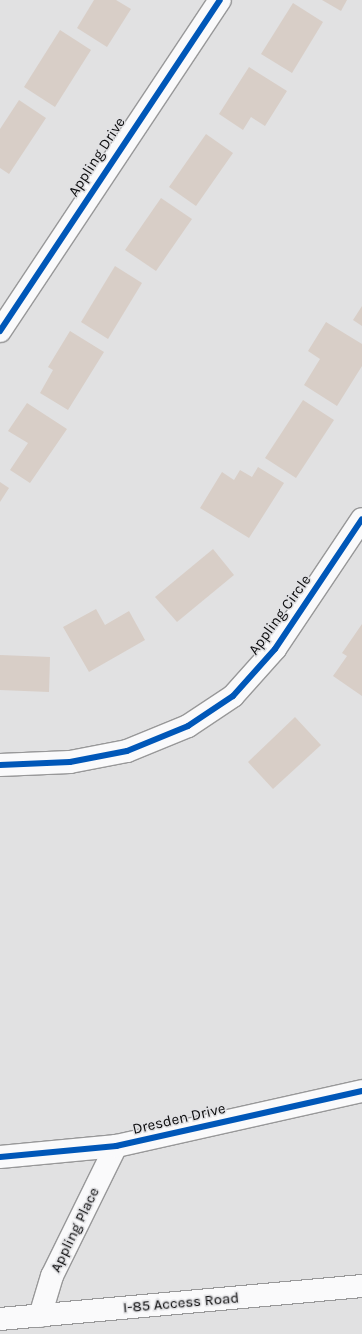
<!DOCTYPE html>
<style>
body{margin:0}
#map{position:relative;width:362px;height:1334px;overflow:hidden;background:#e1e1e2;font-family:Karla,sans-serif}
div>[style]{position:absolute}
[style*='--x']{left:calc(var(--x)*1px);top:calc(var(--y)*1px);width:calc(var(--w)*1px);rotate:calc(var(--a)*1deg)}
.building>*{inset:0;background:#d8cec7}
.roads{filter:drop-shadow(1px 0 #989899) drop-shadow(-1px 0 #989899) drop-shadow(0 1px #989899) drop-shadow(0 -1px #989899)}
.minor>*{height:22px;margin:-11px;padding:0 11px;transform-origin:11px;border-radius:11px;background:#fafafb}
.tertiary>*{height:22px;margin:-11px;padding:0 11px;transform-origin:11px;border-radius:11px;background:#fafafb}
.secondary>*{height:22px;margin:-11px;padding:0 11px;transform-origin:11px;border-radius:11px;background:#fafafb}
.cycleway>*{height:6px;margin:-3px;padding:0 3px;transform-origin:3px;border-radius:3px;background:#0057b8}
span{translate:-50% -50%;white-space:nowrap;text-align:center;line-height:1.15;-webkit-text-stroke:3px #e0e0e3;paint-order:stroke}
.street-label{font-size:15px;color:#0c0c0d}
</style>
<div id="map">
<div class="building">
<i style="clip-path:polygon(94px 0,116px 0,131px 9px,107px 47px,77px 28px)"></i>
<i style="clip-path:polygon(322px 0,347px 0,341px 11px)"></i>
<i style="clip-path:polygon(293px 3px,323px 22px,292px 73px,261px 54px)"></i>
<i style="clip-path:polygon(60px 30px,91px 50px,55px 107px,24px 87px)"></i>
<i style="clip-path:polygon(249px 67px,287px 91px,265px 126px,251px 117px,243px 130px,219px 114px)"></i>
<i style="clip-path:polygon(19px 100px,46px 118px,9px 174px,0 168px,0 129px)"></i>
<i style="clip-path:polygon(206px 134px,233px 153px,196px 206px,169px 187px)"></i>
<i style="clip-path:polygon(161px 198px,192px 219px,156px 271px,125px 250px)"></i>
<i style="clip-path:polygon(115px 266px,142px 283px,108px 339px,81px 322px)"></i>
<i style="clip-path:polygon(362px 306px,362px 326px,353px 320px)"></i>
<i style="clip-path:polygon(326px 322px,362px 344px,362px 366px,337px 406px,304px 385px,320px 359px,308px 351px)"></i>
<i style="clip-path:polygon(70px 331px,104px 352px,68px 410px,40px 393px,53px 370px,48px 367px)"></i>
<i style="clip-path:polygon(303px 400px,334px 420px,296px 478px,265px 458px)"></i>
<i style="clip-path:polygon(27px 403px,67px 429px,30px 483px,10px 470px,28px 443px,8px 431px)"></i>
<i style="clip-path:polygon(258px 467px,284px 483px,249px 538px,200px 508px,222px 472px,234px 480px,240px 470px,252px 477px)"></i>
<i style="clip-path:polygon(0 482px,9px 488px,0 502px)"></i>
<i style="clip-path:polygon(213px 549px,234px 575px,177px 622px,155px 597px)"></i>
<i style="clip-path:polygon(96px 609px,105px 625px,129px 611px,145px 640px,89px 672px,63px 627px)"></i>
<i style="clip-path:polygon(362px 624px,362px 696px,333px 676px,347px 656px,342px 653px)"></i>
<i style="clip-path:polygon(0 655px,50px 657px,49px 692px,0 690px)"></i>
<i style="clip-path:polygon(295px 717px,321px 745px,273px 789px,248px 762px)"></i>
</div>
<div class="roads">
<div class="minor">
<i style="--x:0;--y:331;--w:397;--a:-56.4"></i>
<i style="--x:0;--y:765;--w:70;--a:-2.5"></i>
<i style="--x:70;--y:762;--w:58;--a:-10.9"></i>
<i style="--x:127;--y:751;--w:66;--a:-22.3"></i>
<i style="--x:188;--y:726;--w:54;--a:-33.7"></i>
<i style="--x:233;--y:696;--w:63;--a:-48.2"></i>
<i style="--x:275;--y:649;--w:156;--a:-56.2"></i>
<i style="--x:40;--y:1316;--w:42;--a:-73.3"></i>
<i style="--x:52;--y:1276;--w:145;--a:-63.8"></i>
</div>
<div class="tertiary">
<i style="--x:0;--y:1157;--w:117;--a:-5.4"></i>
<i style="--x:116;--y:1146;--w:252;--a:-12.6"></i>
</div>
<div class="secondary">
<i style="--x:0;--y:1319;--w:364;--a:-5.2"></i>
</div>
</div>
<div class="cycleway">
<i style="--x:0;--y:331;--w:397;--a:-56.4"></i>
<i style="--x:0;--y:765;--w:70;--a:-2.5"></i>
<i style="--x:70;--y:762;--w:58;--a:-10.9"></i>
<i style="--x:127;--y:751;--w:66;--a:-22.3"></i>
<i style="--x:188;--y:726;--w:54;--a:-33.7"></i>
<i style="--x:233;--y:696;--w:63;--a:-48.2"></i>
<i style="--x:275;--y:649;--w:156;--a:-56.2"></i>
<i style="--x:0;--y:1157;--w:117;--a:-5.4"></i>
<i style="--x:116;--y:1146;--w:252;--a:-12.6"></i>
</div>
<div class="street-label">
<span style="left:97px;top:157px;rotate:-57deg">Appling Drive</span>
<span style="left:280px;top:615px;rotate:-54deg">Appling Circle</span>
<span style="left:179px;top:1119px;rotate:-13deg">Dresden Drive</span>
<span style="left:75px;top:1230px;rotate:-64deg">Appling Place</span>
<span style="left:181px;top:1303px;rotate:-5deg">I-85 Access Road</span>
</div>
</div>
